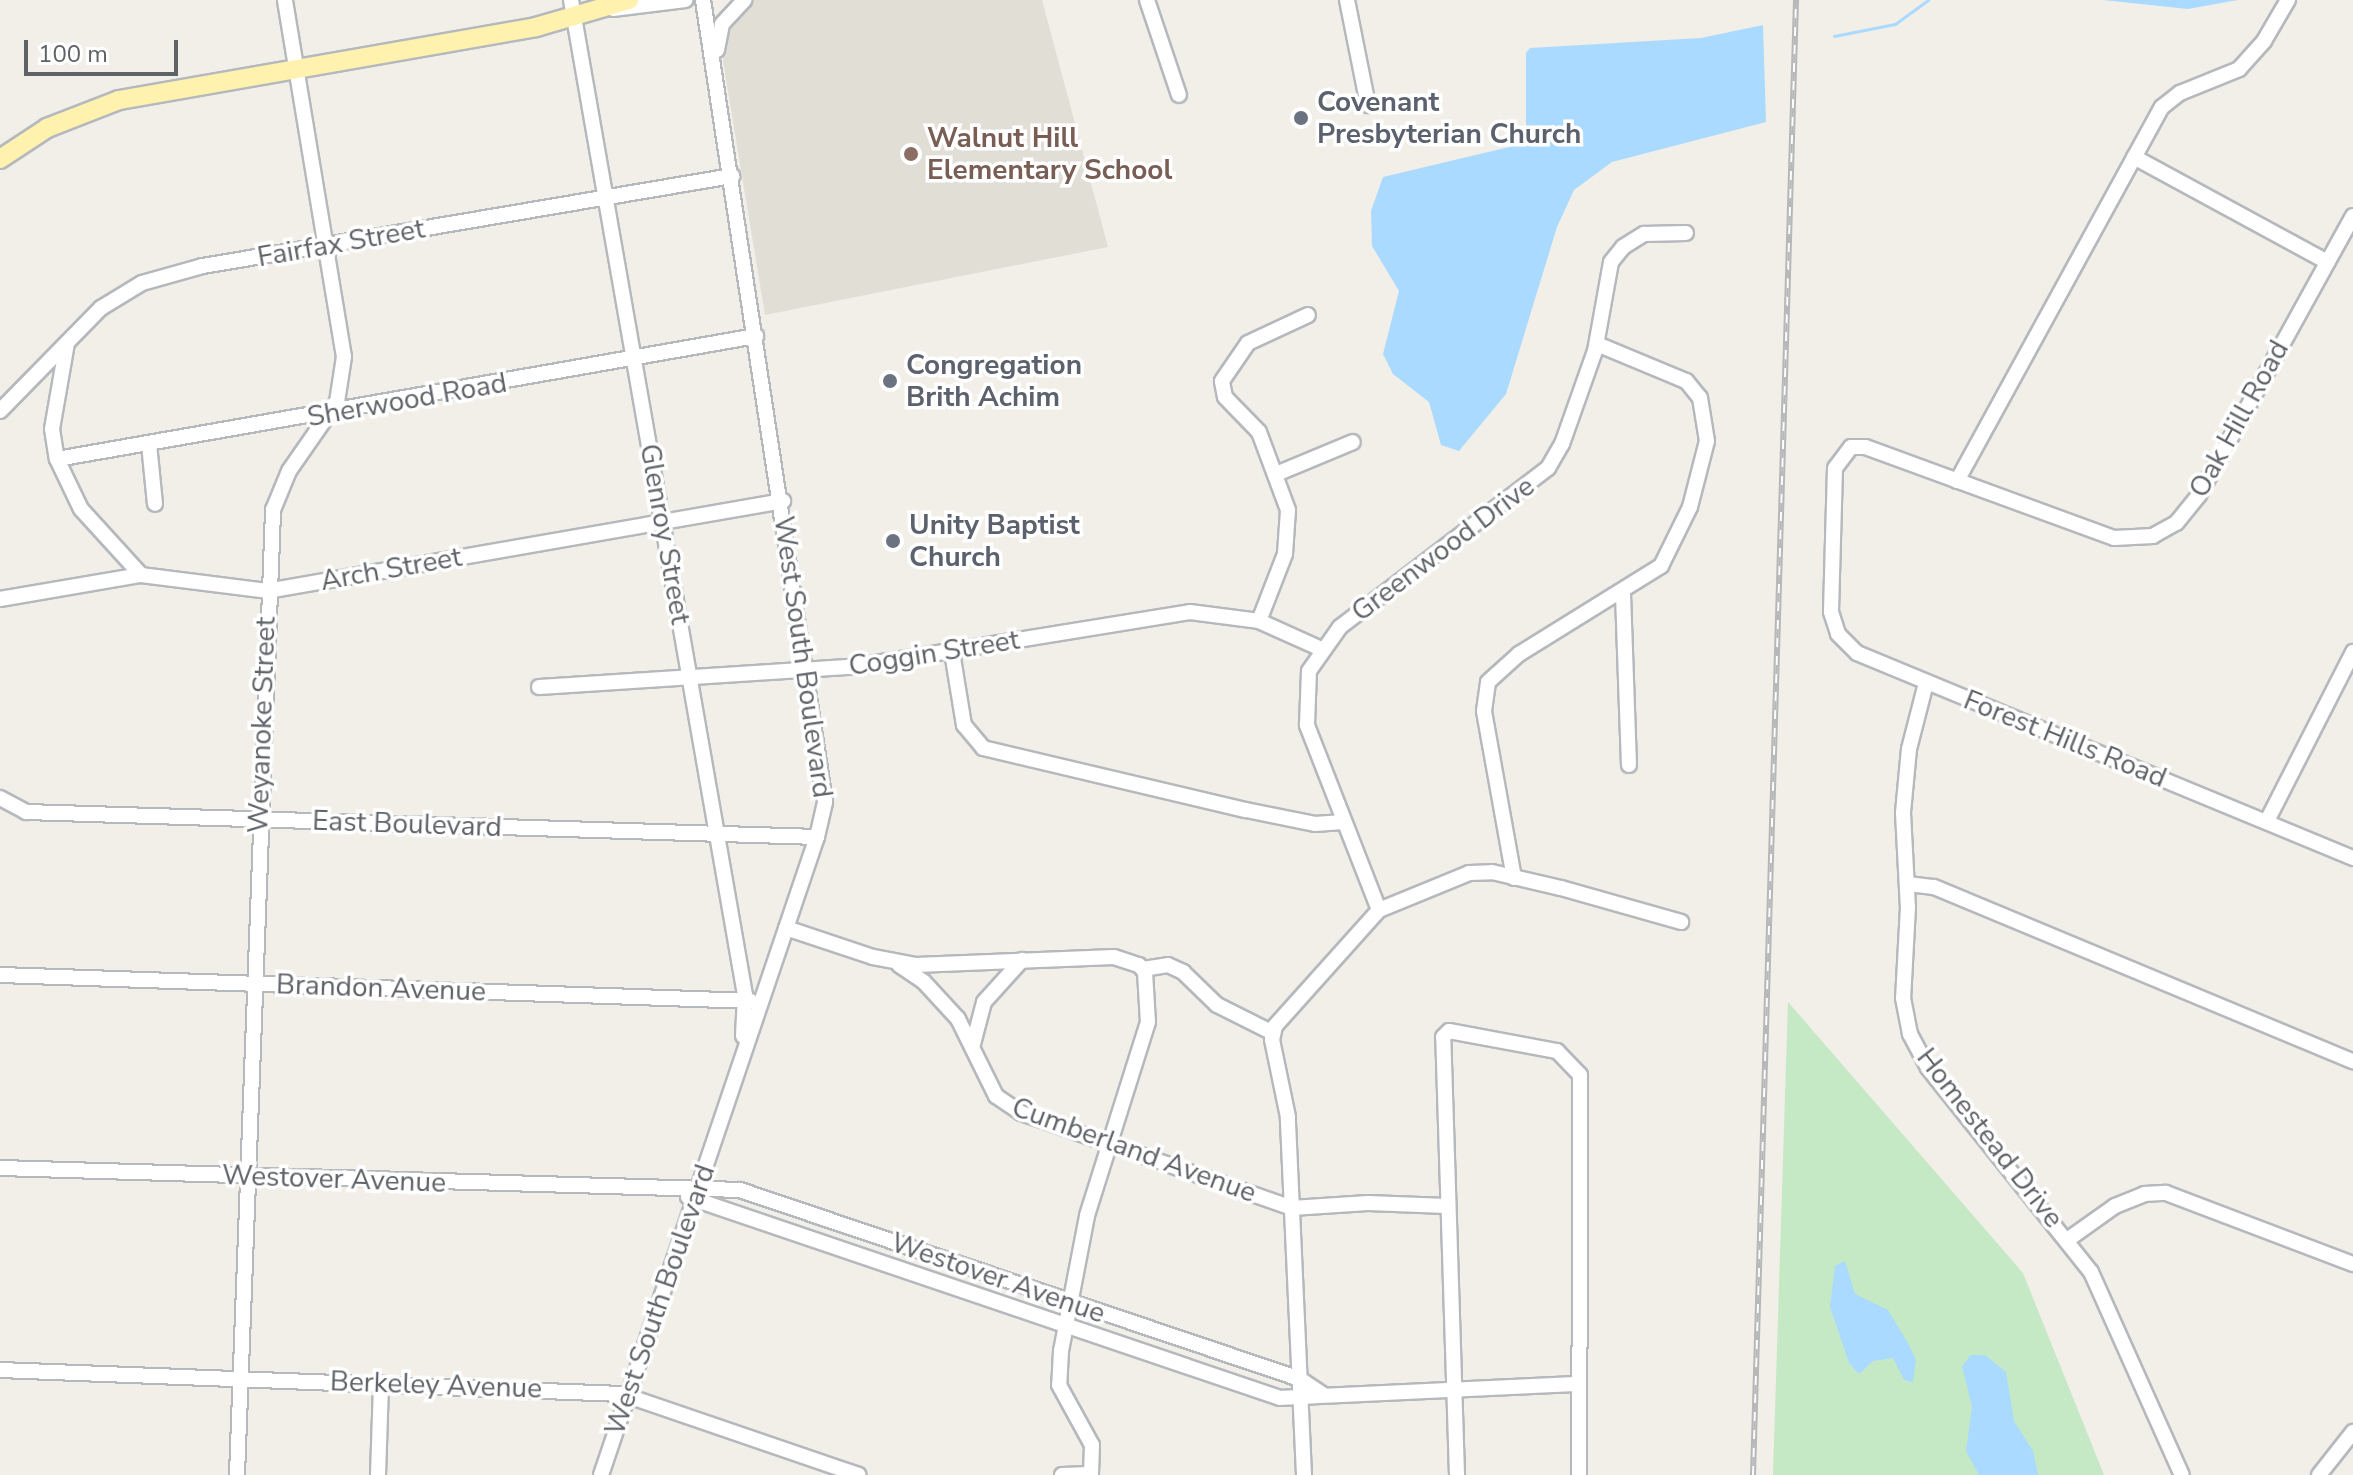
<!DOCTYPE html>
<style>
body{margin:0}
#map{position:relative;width:2353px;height:1475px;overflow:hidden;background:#f1efe8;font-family:"Nunito Sans",sans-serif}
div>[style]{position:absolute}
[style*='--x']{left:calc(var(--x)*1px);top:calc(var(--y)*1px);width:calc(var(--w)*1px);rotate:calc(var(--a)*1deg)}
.education>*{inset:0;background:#e1ded6}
.green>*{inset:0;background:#c5e8c5}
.water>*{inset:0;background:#aadaff}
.stream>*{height:3px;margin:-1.5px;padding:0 1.5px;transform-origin:1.5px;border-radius:1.5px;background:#aadaff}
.roads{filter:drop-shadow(2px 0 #b5b8bc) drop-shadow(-2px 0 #b5b8bc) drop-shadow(0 2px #b5b8bc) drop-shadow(0 -2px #b5b8bc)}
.minor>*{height:14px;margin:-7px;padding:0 7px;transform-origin:7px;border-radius:7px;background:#fff}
.major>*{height:18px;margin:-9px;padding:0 9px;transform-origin:9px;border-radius:9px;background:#fff2af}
.rail>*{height:6px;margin-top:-3px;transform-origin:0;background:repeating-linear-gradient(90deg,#fff 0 9px,#b6b7b8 0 18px);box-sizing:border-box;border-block:2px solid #b6b7b8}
.dots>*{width:22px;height:22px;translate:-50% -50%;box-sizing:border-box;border:4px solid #fff;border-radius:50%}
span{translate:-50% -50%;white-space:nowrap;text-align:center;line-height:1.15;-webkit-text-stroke:7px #fff;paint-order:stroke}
.worship-label{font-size:28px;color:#5b616d;font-weight:700}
.left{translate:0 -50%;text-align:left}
.education-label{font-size:28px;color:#785e54;font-weight:700}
.street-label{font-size:28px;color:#5f6368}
.scale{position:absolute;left:24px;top:40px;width:154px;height:36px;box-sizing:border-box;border:4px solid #5f6368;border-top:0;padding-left:10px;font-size:24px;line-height:28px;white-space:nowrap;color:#5f6368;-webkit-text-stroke:6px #fff;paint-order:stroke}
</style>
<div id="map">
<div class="education">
<i style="clip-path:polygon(753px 0,1042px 0,1108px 247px,765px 315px,723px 61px,729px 28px)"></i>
</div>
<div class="green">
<i style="clip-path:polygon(1788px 1002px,2023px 1273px,2104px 1475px,1773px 1475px)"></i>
</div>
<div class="water">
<i style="clip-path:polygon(2103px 0,2238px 0,2188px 9px)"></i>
<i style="clip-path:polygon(1763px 25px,1766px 122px,1612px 162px,1574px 190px,1557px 227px,1506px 394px,1459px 451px,1441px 445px,1429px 402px,1393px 374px,1383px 354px,1399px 291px,1372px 246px,1371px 211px,1383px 177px,1526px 143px,1526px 53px,1530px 48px,1701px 38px)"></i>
<i style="clip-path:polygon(1845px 1261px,1855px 1294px,1888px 1310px,1909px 1345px,1916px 1360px,1913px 1382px,1904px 1380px,1893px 1358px,1873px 1361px,1859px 1374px,1849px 1363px,1830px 1307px,1835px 1266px)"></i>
<i style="clip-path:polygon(1971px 1355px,1985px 1355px,2006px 1372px,2014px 1421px,2033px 1451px,2038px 1475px,1979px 1475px,1966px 1451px,1972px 1407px,1962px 1366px)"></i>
</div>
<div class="stream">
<i style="--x:1834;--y:36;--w:62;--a:-11.1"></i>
<i style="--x:1895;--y:24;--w:41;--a:-36"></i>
</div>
<div class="roads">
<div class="minor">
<i style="--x:571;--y:0;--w:1010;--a:80.08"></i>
<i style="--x:745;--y:995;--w:41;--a:92.8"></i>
<i style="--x:1147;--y:0;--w:100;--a:71.4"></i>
<i style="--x:1347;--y:0;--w:107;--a:78.7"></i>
<i style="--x:613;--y:9;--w:73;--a:-7.1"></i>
<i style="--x:717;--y:50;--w:26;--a:-79"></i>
<i style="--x:722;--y:24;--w:33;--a:-47"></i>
<i style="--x:2134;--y:157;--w:220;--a:28.5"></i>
<i style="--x:2353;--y:216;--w:319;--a:118.9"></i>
<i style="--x:2199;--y:495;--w:36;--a:129"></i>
<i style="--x:2176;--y:523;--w:26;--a:151"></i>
<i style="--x:2153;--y:536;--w:39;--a:177"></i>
<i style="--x:2114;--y:538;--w:265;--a:-159.9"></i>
<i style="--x:1865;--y:447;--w:14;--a:180"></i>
<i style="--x:1851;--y:447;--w:26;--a:127"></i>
<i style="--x:1835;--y:468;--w:144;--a:91.6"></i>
<i style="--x:1831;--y:612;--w:23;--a:72"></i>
<i style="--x:1838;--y:634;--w:27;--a:45"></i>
<i style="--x:1857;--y:653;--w:537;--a:22.46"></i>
<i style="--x:67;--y:343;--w:87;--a:99.9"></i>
<i style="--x:52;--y:429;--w:30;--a:81"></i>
<i style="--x:57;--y:459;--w:55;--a:64.4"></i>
<i style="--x:81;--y:509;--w:89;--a:47.7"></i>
<i style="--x:0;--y:411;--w:144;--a:-45.6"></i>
<i style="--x:101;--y:308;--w:48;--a:-31.4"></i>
<i style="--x:142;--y:283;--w:63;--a:-15.6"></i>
<i style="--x:203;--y:266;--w:537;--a:-9.66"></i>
<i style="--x:149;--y:444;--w:60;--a:84.3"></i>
<i style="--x:57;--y:459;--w:710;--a:-9.98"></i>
<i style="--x:1276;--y:474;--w:83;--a:-22.6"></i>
<i style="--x:1957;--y:481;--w:426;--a:-61.3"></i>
<i style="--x:2162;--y:107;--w:23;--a:-38"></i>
<i style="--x:2180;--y:93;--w:64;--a:-22.1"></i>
<i style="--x:2239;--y:69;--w:38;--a:-48"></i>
<i style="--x:2264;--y:41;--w:48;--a:-59.7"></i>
<i style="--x:1623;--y:594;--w:171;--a:88"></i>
<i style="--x:0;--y:599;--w:143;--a:-9.7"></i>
<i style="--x:141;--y:575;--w:127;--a:7.2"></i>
<i style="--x:267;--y:591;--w:524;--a:-9.89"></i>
<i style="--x:1259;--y:621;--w:72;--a:-68.8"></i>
<i style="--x:1285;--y:554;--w:44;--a:-86.1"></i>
<i style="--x:1288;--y:510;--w:83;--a:-110.4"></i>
<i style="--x:1259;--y:432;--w:49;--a:-134.2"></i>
<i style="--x:1225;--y:397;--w:16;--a:-101"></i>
<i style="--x:1222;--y:381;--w:46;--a:-55.6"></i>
<i style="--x:1248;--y:343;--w:66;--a:-25"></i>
<i style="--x:952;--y:652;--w:74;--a:80.7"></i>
<i style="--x:964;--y:725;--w:30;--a:50"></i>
<i style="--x:983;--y:748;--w:270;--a:13.3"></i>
<i style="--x:1246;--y:810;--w:70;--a:11.5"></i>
<i style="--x:1315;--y:824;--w:28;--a:-4"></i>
<i style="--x:1926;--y:683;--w:68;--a:104.4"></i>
<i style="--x:1909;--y:749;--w:64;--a:95.4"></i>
<i style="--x:1903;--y:813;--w:94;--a:87"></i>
<i style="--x:1908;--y:907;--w:91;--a:93.1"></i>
<i style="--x:1903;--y:998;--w:37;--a:79"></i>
<i style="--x:1910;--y:1034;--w:38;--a:62"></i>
<i style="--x:1928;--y:1068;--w:261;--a:51.4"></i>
<i style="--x:2091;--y:1272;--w:222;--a:65.9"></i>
<i style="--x:539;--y:687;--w:313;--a:-3.7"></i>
<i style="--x:851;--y:667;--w:343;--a:-9.2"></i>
<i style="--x:1190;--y:612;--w:70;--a:7.4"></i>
<i style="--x:1259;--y:621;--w:68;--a:24.3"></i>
<i style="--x:0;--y:798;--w:30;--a:28"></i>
<i style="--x:26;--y:812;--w:791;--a:1.81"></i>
<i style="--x:2267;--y:821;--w:190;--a:-63"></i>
<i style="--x:1514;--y:878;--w:170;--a:-100.2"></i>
<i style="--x:1484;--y:711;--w:29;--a:-82"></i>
<i style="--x:1488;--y:682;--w:42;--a:-42.1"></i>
<i style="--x:1519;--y:654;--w:167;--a:-31.8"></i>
<i style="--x:1661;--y:566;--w:66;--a:-63.8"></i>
<i style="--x:1690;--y:507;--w:68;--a:-75.6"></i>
<i style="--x:1707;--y:441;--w:44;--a:-99.2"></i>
<i style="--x:1700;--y:398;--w:22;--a:-129"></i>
<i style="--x:1686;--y:381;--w:96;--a:-157.4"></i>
<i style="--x:1908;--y:884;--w:26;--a:7"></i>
<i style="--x:1934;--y:887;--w:454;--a:22.6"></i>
<i style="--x:1379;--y:910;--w:199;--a:-111.3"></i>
<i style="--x:1307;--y:725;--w:54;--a:-87.9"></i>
<i style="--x:1309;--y:671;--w:54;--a:-54.8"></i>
<i style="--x:1340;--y:627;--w:262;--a:-37.4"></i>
<i style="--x:1548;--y:468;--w:28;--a:-60"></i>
<i style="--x:1562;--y:444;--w:99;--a:-70.5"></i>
<i style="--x:1595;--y:351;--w:90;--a:-79.8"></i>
<i style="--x:1611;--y:262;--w:19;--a:-51"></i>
<i style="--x:1623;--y:247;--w:25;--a:-32"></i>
<i style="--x:1644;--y:234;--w:42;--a:-1.4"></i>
<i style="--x:786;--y:928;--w:92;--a:18.4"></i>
<i style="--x:873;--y:957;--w:44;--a:10.5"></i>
<i style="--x:916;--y:965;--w:198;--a:-2.3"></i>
<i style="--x:1114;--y:957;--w:26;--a:18"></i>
<i style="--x:1139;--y:965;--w:9;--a:49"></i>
<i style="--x:1145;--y:972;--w:50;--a:86.6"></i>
<i style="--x:1148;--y:1022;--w:203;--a:107.5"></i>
<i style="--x:1087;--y:1216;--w:137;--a:100.9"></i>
<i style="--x:1061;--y:1351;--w:34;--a:93"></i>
<i style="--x:1059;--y:1385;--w:68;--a:61.2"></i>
<i style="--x:1092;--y:1445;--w:30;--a:92"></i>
<i style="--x:899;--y:965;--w:30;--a:34"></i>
<i style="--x:924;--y:982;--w:50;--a:47.4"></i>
<i style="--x:958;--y:1019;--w:86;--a:63.7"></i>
<i style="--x:996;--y:1096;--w:30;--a:34"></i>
<i style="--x:1021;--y:1113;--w:287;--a:19.3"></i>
<i style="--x:1292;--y:1208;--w:76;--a:-3.8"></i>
<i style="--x:1368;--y:1203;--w:79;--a:2.2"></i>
<i style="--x:1143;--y:969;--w:25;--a:-9"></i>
<i style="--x:1168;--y:965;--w:17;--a:25"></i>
<i style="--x:1183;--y:972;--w:47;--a:44.1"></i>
<i style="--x:1217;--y:1005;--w:63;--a:26.6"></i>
<i style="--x:0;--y:975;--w:751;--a:1.98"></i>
<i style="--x:973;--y:1044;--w:43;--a:-75.3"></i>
<i style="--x:984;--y:1002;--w:57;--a:-47.9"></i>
<i style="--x:0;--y:1168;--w:740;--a:1.7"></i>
<i style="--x:740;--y:1190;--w:591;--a:18.65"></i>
<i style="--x:1300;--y:1379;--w:27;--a:34"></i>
<i style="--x:688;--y:1197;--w:625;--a:18.75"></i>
<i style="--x:1280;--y:1398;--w:299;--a:-2.7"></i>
<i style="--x:2070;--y:1238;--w:55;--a:-35.4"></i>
<i style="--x:2115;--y:1206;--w:31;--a:-22"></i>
<i style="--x:2144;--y:1194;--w:22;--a:-3"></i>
<i style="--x:2166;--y:1193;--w:200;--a:20.8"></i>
<i style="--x:0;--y:1370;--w:622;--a:2.21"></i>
<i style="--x:622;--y:1394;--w:250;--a:18.9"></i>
<i style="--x:237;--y:1475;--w:966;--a:-87.86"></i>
<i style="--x:273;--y:510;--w:42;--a:-67.7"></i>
<i style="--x:289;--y:471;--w:84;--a:-55.2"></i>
<i style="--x:337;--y:402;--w:46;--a:-81.2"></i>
<i style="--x:344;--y:357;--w:362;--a:-99.4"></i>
<i style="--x:378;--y:1475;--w:92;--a:-88.1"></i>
<i style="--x:601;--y:1475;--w:674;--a:-71.3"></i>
<i style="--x:817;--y:837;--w:36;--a:-77"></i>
<i style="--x:825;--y:802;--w:811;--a:-98.65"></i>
<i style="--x:1062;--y:1475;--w:29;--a:-2"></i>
<i style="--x:1304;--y:1475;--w:358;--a:-92.6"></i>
<i style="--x:1288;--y:1117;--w:79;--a:-101.7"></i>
<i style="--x:1272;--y:1040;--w:14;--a:-78"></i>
<i style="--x:1275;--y:1026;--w:156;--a:-48.1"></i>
<i style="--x:1379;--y:910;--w:97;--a:-22.3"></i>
<i style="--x:1469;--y:873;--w:23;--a:-2"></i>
<i style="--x:1492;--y:872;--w:71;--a:13.1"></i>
<i style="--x:1561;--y:888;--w:125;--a:15.8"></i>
<i style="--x:1457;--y:1475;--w:438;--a:-91.8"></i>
<i style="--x:1443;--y:1037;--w:8;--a:-45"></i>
<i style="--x:1449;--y:1031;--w:110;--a:10.5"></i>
<i style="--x:1557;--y:1051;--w:33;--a:46"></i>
<i style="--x:1580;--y:1075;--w:400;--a:90.1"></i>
<i style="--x:2319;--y:1475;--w:55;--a:-51.7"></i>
</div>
<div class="major">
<i style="--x:0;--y:159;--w:56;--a:-33.4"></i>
<i style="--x:47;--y:128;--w:77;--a:-21.3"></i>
<i style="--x:119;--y:100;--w:423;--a:-9.9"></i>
<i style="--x:536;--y:27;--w:97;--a:-16.2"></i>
</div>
</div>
<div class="rail">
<i style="--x:1753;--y:1475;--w:1476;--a:-88.33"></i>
</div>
<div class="dots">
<i style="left:1301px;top:118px;background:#6b7280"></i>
<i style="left:911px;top:154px;background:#8d6e63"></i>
<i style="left:890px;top:381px;background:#6b7280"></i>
<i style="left:893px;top:541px;background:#6b7280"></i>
</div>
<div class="worship-label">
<span class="left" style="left:1317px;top:118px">Covenant<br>Presbyterian Church</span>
<span class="left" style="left:906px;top:381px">Congregation<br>Brith Achim</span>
<span class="left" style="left:909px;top:541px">Unity Baptist<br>Church</span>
</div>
<div class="education-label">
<span class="left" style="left:927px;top:154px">Walnut Hill<br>Elementary School</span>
</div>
<div class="street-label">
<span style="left:341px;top:243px;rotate:-10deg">Fairfax Street</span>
<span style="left:407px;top:400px;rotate:-10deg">Sherwood Road</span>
<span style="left:2239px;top:419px;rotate:-61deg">Oak Hill Road</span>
<span style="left:665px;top:534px;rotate:80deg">Glenroy Street</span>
<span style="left:1443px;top:549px;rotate:-37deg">Greenwood Drive</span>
<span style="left:391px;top:569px;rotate:-10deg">Arch Street</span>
<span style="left:934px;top:653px;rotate:-9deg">Coggin Street</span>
<span style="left:803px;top:657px;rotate:82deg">West South Boulevard</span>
<span style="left:262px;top:725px;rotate:-88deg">Weyanoke Street</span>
<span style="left:2065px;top:739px;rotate:22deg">Forest Hills Road</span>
<span style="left:407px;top:824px;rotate:2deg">East Boulevard</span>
<span style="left:381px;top:988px;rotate:2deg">Brandon Avenue</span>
<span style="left:1990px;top:1138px;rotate:52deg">Homestead Drive</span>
<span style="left:1134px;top:1150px;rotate:20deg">Cumberland Avenue</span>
<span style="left:334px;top:1179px;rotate:2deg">Westover Avenue</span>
<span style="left:998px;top:1278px;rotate:19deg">Westover Avenue</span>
<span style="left:660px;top:1300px;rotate:-71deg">West South Boulevard</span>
<span style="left:436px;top:1385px;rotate:2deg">Berkeley Avenue</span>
</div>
<div class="scale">100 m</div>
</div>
